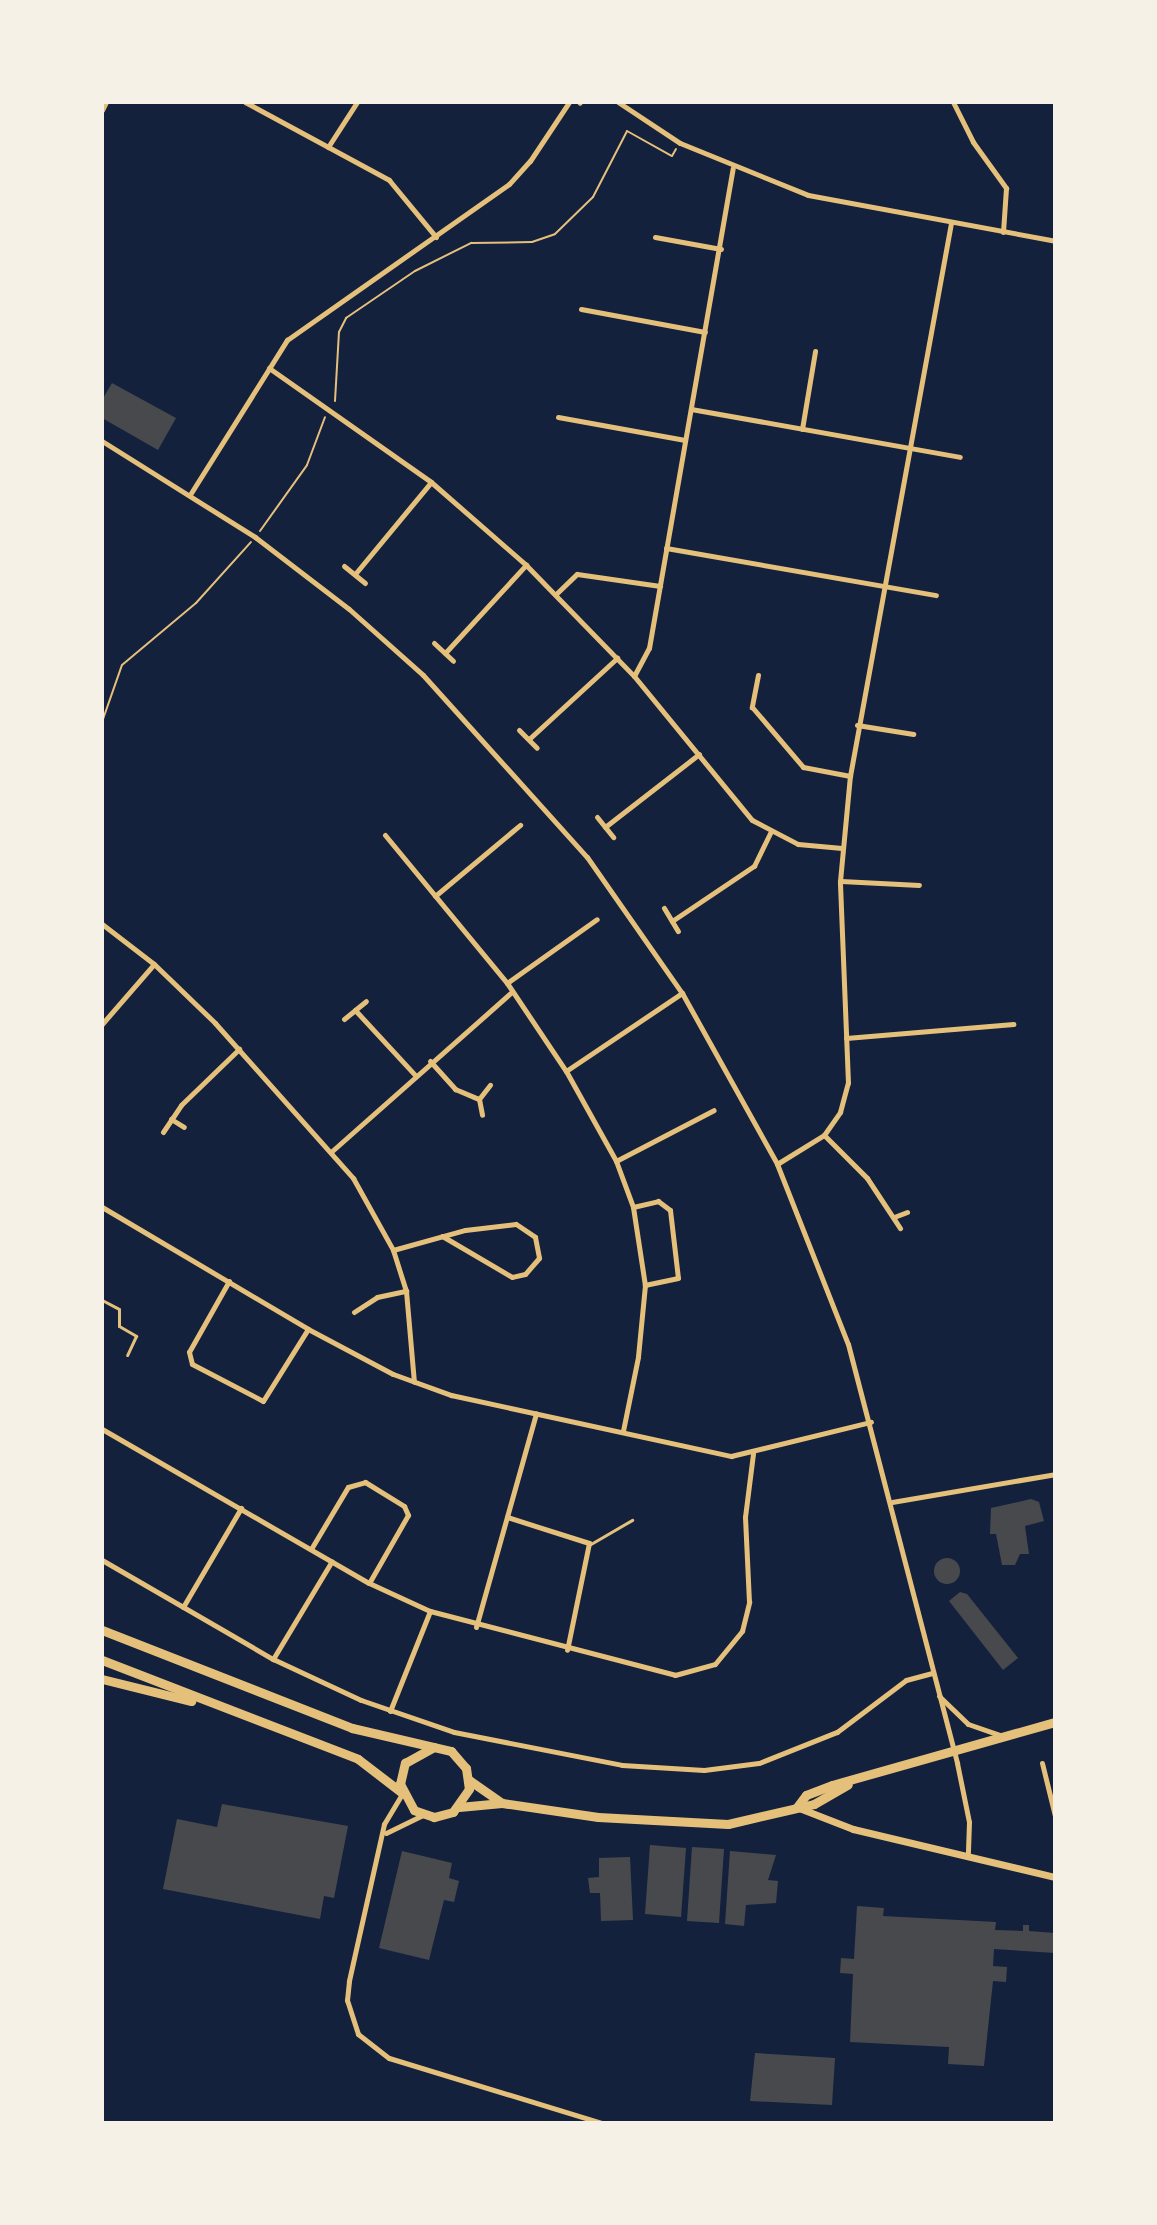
<!DOCTYPE html>
<style>
body{margin:0}
#map{position:relative;width:1157px;height:2225px;overflow:hidden;background:#14213d;font-family:Poppins,sans-serif}
div>[style]{position:absolute}
[style*='--x']{left:calc(var(--x)*1px);top:calc(var(--y)*1px);width:calc(var(--w)*1px);rotate:calc(var(--a)*1deg)}
.building>*{inset:0;background:#48494c}
.round{border-radius:50%}
.path>*{height:2px;margin:-1px;padding:0 1px;transform-origin:1px;border-radius:1px;background:#e5c07b}
.service>*{height:3px;margin:-1.5px;padding:0 1.5px;transform-origin:1.5px;border-radius:1.5px;background:#e5c07b}
.minor>*{height:5px;margin:-2.5px;padding:0 2.5px;transform-origin:2.5px;border-radius:2.5px;background:#e5c07b}
.tertiary>*{height:7px;margin:-3.5px;padding:0 3.5px;transform-origin:3.5px;border-radius:3.5px;background:#e5c07b}
.trunk>*{height:9px;margin:-4.5px;padding:0 4.5px;transform-origin:4.5px;border-radius:4.5px;background:#e5c07b}
span{translate:-50% -50%;white-space:nowrap;text-align:center;line-height:1.15;-webkit-text-stroke:7px #f6f1e7;paint-order:stroke}
.frame{position:absolute;inset:0;border:104px solid #f6f1e7;pointer-events:none}
</style>
<div id="map">
<div class="building">
<i style="clip-path:polygon(112px 383px,176px 418px,158px 450px,102px 418px,102px 400px)"></i>
<i style="clip-path:polygon(1031px 1499px,1039px 1502px,1044px 1521px,1025px 1526px,1029px 1554px,1020px 1554px,1015px 1565px,1002px 1565px,996px 1534px,990px 1534px,991px 1508px)"></i>
<i class="round" style="left:934px;top:1558px;width:26px;height:26px"></i>
<i style="clip-path:polygon(960px 1592px,967px 1594px,1018px 1658px,1003px 1670px,949px 1601px)"></i>
<i style="clip-path:polygon(222px 1804px,348px 1826px,334px 1898px,324px 1896px,320px 1919px,163px 1889px,177px 1819px,217px 1827px)"></i>
<i style="clip-path:polygon(650px 1845px,686px 1848px,681px 1917px,645px 1914px)"></i>
<i style="clip-path:polygon(692px 1847px,724px 1849px,719px 1923px,687px 1921px)"></i>
<i style="clip-path:polygon(402px 1851px,452px 1863px,449px 1878px,459px 1881px,454px 1902px,444px 1900px,429px 1960px,379px 1948px)"></i>
<i style="clip-path:polygon(730px 1851px,776px 1855px,768px 1880px,778px 1881px,776px 1903px,746px 1905px,744px 1926px,725px 1924px)"></i>
<i style="clip-path:polygon(630px 1857px,633px 1920px,601px 1921px,600px 1893px,590px 1893px,588px 1878px,599px 1877px,599px 1858px)"></i>
<i style="clip-path:polygon(857px 1906px,884px 1908px,883px 1916px,996px 1922px,995px 1930px,1023px 1931px,1023px 1925px,1029px 1925px,1029px 1931px,1055px 1933px,1055px 1953px,994px 1949px,993px 1966px,1007px 1967px,1006px 1982px,993px 1981px,984px 2066px,948px 2064px,949px 2047px,850px 2042px,853px 1974px,840px 1973px,841px 1958px,854px 1959px)"></i>
<i style="clip-path:polygon(755px 2053px,835px 2058px,832px 2105px,750px 2101px)"></i>
</div>
<div class="path">
<i style="--x:335;--y:401;--w:69;--a:-86.7"></i>
<i style="--x:339;--y:332;--w:16;--a:-63"></i>
<i style="--x:346;--y:318;--w:83;--a:-34.3"></i>
<i style="--x:415;--y:271;--w:63;--a:-26.6"></i>
<i style="--x:471;--y:243;--w:61;--a:-0.9"></i>
<i style="--x:532;--y:242;--w:24;--a:-19"></i>
<i style="--x:555;--y:234;--w:53;--a:-44.2"></i>
<i style="--x:593;--y:197;--w:74;--a:-62.7"></i>
<i style="--x:627;--y:131;--w:51;--a:29.1"></i>
<i style="--x:672;--y:156;--w:8;--a:-60"></i>
<i style="--x:260;--y:531;--w:81;--a:-54.5"></i>
<i style="--x:307;--y:465;--w:51;--a:-69.4"></i>
<i style="--x:102;--y:722;--w:60;--a:-70.7"></i>
<i style="--x:122;--y:665;--w:97;--a:-40"></i>
<i style="--x:196;--y:603;--w:82;--a:-48"></i>
</div>
<div class="service">
<i style="--x:102;--y:1300;--w:19;--a:28"></i>
<i style="--x:119;--y:1309;--w:17;--a:90"></i>
<i style="--x:119;--y:1326;--w:20;--a:30"></i>
<i style="--x:136;--y:1336;--w:21;--a:115"></i>
<i style="--x:589;--y:1545;--w:50;--a:-30.2"></i>
</div>
<div class="minor">
<i style="--x:245;--y:102;--w:164;--a:28.4"></i>
<i style="--x:389;--y:180;--w:74;--a:50.5"></i>
<i style="--x:579;--y:102;--w:1;--a:45"></i>
<i style="--x:618;--y:102;--w:74;--a:33.5"></i>
<i style="--x:680;--y:143;--w:138;--a:22.1"></i>
<i style="--x:808;--y:195;--w:251;--a:10.5"></i>
<i style="--x:953;--y:102;--w:45;--a:63.4"></i>
<i style="--x:973;--y:142;--w:57;--a:54.3"></i>
<i style="--x:1006;--y:188;--w:44;--a:93.9"></i>
<i style="--x:102;--y:110;--w:9;--a:-63"></i>
<i style="--x:328;--y:147;--w:54;--a:-57.2"></i>
<i style="--x:655;--y:237;--w:67;--a:10.3"></i>
<i style="--x:581;--y:309;--w:126;--a:10.5"></i>
<i style="--x:269;--y:368;--w:198;--a:35.1"></i>
<i style="--x:431;--y:482;--w:126;--a:41.1"></i>
<i style="--x:526;--y:565;--w:155;--a:45.8"></i>
<i style="--x:634;--y:676;--w:186;--a:50.7"></i>
<i style="--x:752;--y:820;--w:52;--a:27.6"></i>
<i style="--x:798;--y:844;--w:44;--a:5.2"></i>
<i style="--x:691;--y:409;--w:273;--a:10.1"></i>
<i style="--x:558;--y:417;--w:129;--a:10.3"></i>
<i style="--x:802;--y:429;--w:79;--a:-80.5"></i>
<i style="--x:102;--y:441;--w:181;--a:32.1"></i>
<i style="--x:255;--y:537;--w:118;--a:37.5"></i>
<i style="--x:349;--y:609;--w:99;--a:41.7"></i>
<i style="--x:423;--y:675;--w:245;--a:48"></i>
<i style="--x:587;--y:857;--w:166;--a:55.1"></i>
<i style="--x:682;--y:993;--w:196;--a:60.9"></i>
<i style="--x:777;--y:1164;--w:193;--a:68.5"></i>
<i style="--x:848;--y:1344;--w:433;--a:75.4"></i>
<i style="--x:957;--y:1763;--w:60;--a:78.5"></i>
<i style="--x:969;--y:1822;--w:33;--a:92"></i>
<i style="--x:191;--y:493;--w:181;--a:-57.9"></i>
<i style="--x:287;--y:340;--w:271;--a:-35.1"></i>
<i style="--x:509;--y:184;--w:31;--a:-48"></i>
<i style="--x:530;--y:161;--w:71;--a:-56.5"></i>
<i style="--x:666;--y:548;--w:274;--a:9.9"></i>
<i style="--x:344;--y:566;--w:27;--a:39"></i>
<i style="--x:355;--y:574;--w:119;--a:-50.4"></i>
<i style="--x:556;--y:594;--w:29;--a:-44"></i>
<i style="--x:577;--y:574;--w:84;--a:8.2"></i>
<i style="--x:434;--y:643;--w:26;--a:43"></i>
<i style="--x:445;--y:653;--w:120;--a:-47.4"></i>
<i style="--x:758;--y:675;--w:33;--a:101"></i>
<i style="--x:752;--y:707;--w:79;--a:49.6"></i>
<i style="--x:803;--y:767;--w:48;--a:10.8"></i>
<i style="--x:634;--y:676;--w:32;--a:-62"></i>
<i style="--x:649;--y:648;--w:487;--a:-80.1"></i>
<i style="--x:857;--y:725;--w:57;--a:9.1"></i>
<i style="--x:519;--y:730;--w:25;--a:45"></i>
<i style="--x:529;--y:739;--w:120;--a:-42.6"></i>
<i style="--x:597;--y:817;--w:26;--a:51"></i>
<i style="--x:605;--y:827;--w:119;--a:-37.8"></i>
<i style="--x:385;--y:835;--w:192;--a:50.5"></i>
<i style="--x:507;--y:983;--w:106;--a:56.2"></i>
<i style="--x:566;--y:1071;--w:103;--a:60.9"></i>
<i style="--x:616;--y:1161;--w:49;--a:69.7"></i>
<i style="--x:633;--y:1207;--w:79;--a:81.3"></i>
<i style="--x:645;--y:1285;--w:72;--a:95.6"></i>
<i style="--x:638;--y:1357;--w:76;--a:101.5"></i>
<i style="--x:841;--y:881;--w:78;--a:2.9"></i>
<i style="--x:435;--y:896;--w:111;--a:-39.9"></i>
<i style="--x:664;--y:908;--w:27;--a:59"></i>
<i style="--x:672;--y:921;--w:99;--a:-33.9"></i>
<i style="--x:754;--y:866;--w:37;--a:-64"></i>
<i style="--x:102;--y:924;--w:66;--a:37.6"></i>
<i style="--x:154;--y:964;--w:85;--a:44"></i>
<i style="--x:215;--y:1023;--w:208;--a:48.3"></i>
<i style="--x:353;--y:1178;--w:82;--a:60.9"></i>
<i style="--x:393;--y:1250;--w:43;--a:72.4"></i>
<i style="--x:406;--y:1291;--w:91;--a:85"></i>
<i style="--x:507;--y:983;--w:110;--a:-35.4"></i>
<i style="--x:355;--y:1010;--w:14;--a:-39"></i>
<i style="--x:344;--y:1019;--w:14;--a:-39"></i>
<i style="--x:355;--y:1010;--w:88;--a:47.3"></i>
<i style="--x:102;--y:1024;--w:79;--a:-49.1"></i>
<i style="--x:846;--y:1038;--w:168;--a:-4.8"></i>
<i style="--x:430;--y:1061;--w:38;--a:48"></i>
<i style="--x:455;--y:1089;--w:26;--a:23"></i>
<i style="--x:479;--y:1099;--w:16;--a:79"></i>
<i style="--x:566;--y:1071;--w:140;--a:-33.9"></i>
<i style="--x:479;--y:1099;--w:18;--a:-52"></i>
<i style="--x:171;--y:1119;--w:15;--a:32"></i>
<i style="--x:163;--y:1132;--w:32;--a:-56"></i>
<i style="--x:181;--y:1105;--w:81;--a:-44"></i>
<i style="--x:824;--y:1135;--w:61;--a:45"></i>
<i style="--x:867;--y:1178;--w:60;--a:56.6"></i>
<i style="--x:332;--y:1151;--w:240;--a:-41.5"></i>
<i style="--x:616;--y:1161;--w:110;--a:-27.5"></i>
<i style="--x:777;--y:1164;--w:55;--a:-31.7"></i>
<i style="--x:824;--y:1135;--w:28;--a:-55"></i>
<i style="--x:840;--y:1112;--w:30;--a:-75"></i>
<i style="--x:848;--y:1083;--w:202;--a:-92.3"></i>
<i style="--x:840;--y:881;--w:105;--a:-84.6"></i>
<i style="--x:850;--y:776;--w:562;--a:-79.65"></i>
<i style="--x:102;--y:1207;--w:239;--a:30.6"></i>
<i style="--x:308;--y:1329;--w:96;--a:27.9"></i>
<i style="--x:393;--y:1374;--w:62;--a:19.9"></i>
<i style="--x:451;--y:1395;--w:287;--a:12.3"></i>
<i style="--x:731;--y:1456;--w:144;--a:-13.7"></i>
<i style="--x:633;--y:1207;--w:26;--a:-13"></i>
<i style="--x:658;--y:1201;--w:15;--a:37"></i>
<i style="--x:670;--y:1210;--w:68;--a:83.3"></i>
<i style="--x:678;--y:1278;--w:34;--a:168"></i>
<i style="--x:894;--y:1217;--w:14;--a:-21"></i>
<i style="--x:393;--y:1250;--w:75;--a:-15.5"></i>
<i style="--x:465;--y:1230;--w:51;--a:-6.7"></i>
<i style="--x:516;--y:1224;--w:23;--a:34"></i>
<i style="--x:535;--y:1237;--w:21;--a:79"></i>
<i style="--x:539;--y:1258;--w:21;--a:131"></i>
<i style="--x:525;--y:1274;--w:13;--a:167"></i>
<i style="--x:512;--y:1277;--w:81;--a:-149.6"></i>
<i style="--x:229;--y:1281;--w:81;--a:119.4"></i>
<i style="--x:189;--y:1352;--w:12;--a:76"></i>
<i style="--x:192;--y:1364;--w:80;--a:27.5"></i>
<i style="--x:263;--y:1401;--w:85;--a:-58"></i>
<i style="--x:354;--y:1312;--w:27;--a:-33"></i>
<i style="--x:377;--y:1297;--w:30;--a:-12"></i>
<i style="--x:102;--y:1429;--w:308;--a:30"></i>
<i style="--x:369;--y:1583;--w:67;--a:24.7"></i>
<i style="--x:430;--y:1611;--w:253;--a:14.6"></i>
<i style="--x:675;--y:1675;--w:41;--a:-15.4"></i>
<i style="--x:715;--y:1664;--w:43;--a:-50.7"></i>
<i style="--x:742;--y:1631;--w:30;--a:-76"></i>
<i style="--x:749;--y:1602;--w:85;--a:-92.7"></i>
<i style="--x:745;--y:1517;--w:64;--a:-82.8"></i>
<i style="--x:892;--y:1502;--w:165;--a:-9.7"></i>
<i style="--x:507;--y:1517;--w:86;--a:17.6"></i>
<i style="--x:589;--y:1543;--w:109;--a:101.6"></i>
<i style="--x:311;--y:1549;--w:72;--a:-59.2"></i>
<i style="--x:348;--y:1487;--w:18;--a:-16"></i>
<i style="--x:365;--y:1482;--w:46;--a:31.6"></i>
<i style="--x:404;--y:1506;--w:10;--a:66"></i>
<i style="--x:408;--y:1515;--w:78;--a:119.8"></i>
<i style="--x:102;--y:1560;--w:198;--a:30.1"></i>
<i style="--x:273;--y:1659;--w:97;--a:25"></i>
<i style="--x:361;--y:1700;--w:98;--a:19"></i>
<i style="--x:454;--y:1732;--w:171;--a:11.1"></i>
<i style="--x:622;--y:1765;--w:82;--a:3.5"></i>
<i style="--x:704;--y:1770;--w:55;--a:-7.3"></i>
<i style="--x:759;--y:1763;--w:84;--a:-21.7"></i>
<i style="--x:837;--y:1732;--w:86;--a:-37"></i>
<i style="--x:906;--y:1680;--w:28;--a:-15"></i>
<i style="--x:183;--y:1607;--w:115;--a:-59.6"></i>
<i style="--x:476;--y:1627;--w:222;--a:-74.3"></i>
<i style="--x:273;--y:1659;--w:114;--a:-59"></i>
<i style="--x:939;--y:1696;--w:40;--a:44"></i>
<i style="--x:968;--y:1724;--w:34;--a:19"></i>
<i style="--x:390;--y:1711;--w:108;--a:-68.2"></i>
<i style="--x:1042;--y:1763;--w:55;--a:76.2"></i>
<i style="--x:402;--y:1794;--w:35;--a:121"></i>
<i style="--x:384;--y:1824;--w:161;--a:102.6"></i>
<i style="--x:349;--y:1981;--w:19;--a:96"></i>
<i style="--x:347;--y:2000;--w:36;--a:72"></i>
<i style="--x:358;--y:2034;--w:39;--a:38"></i>
<i style="--x:389;--y:2058;--w:222;--a:17"></i>
<i style="--x:386;--y:1833;--w:41;--a:-25.9"></i>
</div>
<div class="tertiary">
<i style="--x:799;--y:1808;--w:58;--a:21.3"></i>
<i style="--x:853;--y:1829;--w:208;--a:13.4"></i>
</div>
<div class="trunk">
<i style="--x:102;--y:1630;--w:269;--a:21.4"></i>
<i style="--x:352;--y:1728;--w:102;--a:13.1"></i>
<i style="--x:451;--y:1751;--w:23;--a:49"></i>
<i style="--x:466;--y:1768;--w:21;--a:82"></i>
<i style="--x:469;--y:1789;--w:28;--a:125"></i>
<i style="--x:453;--y:1812;--w:20;--a:165"></i>
<i style="--x:434;--y:1817;--w:21;--a:-161"></i>
<i style="--x:414;--y:1810;--w:30;--a:-118"></i>
<i style="--x:400;--y:1784;--w:22;--a:-77"></i>
<i style="--x:405;--y:1763;--w:33;--a:-29"></i>
<i style="--x:102;--y:1660;--w:274;--a:21.1"></i>
<i style="--x:358;--y:1759;--w:54;--a:37.5"></i>
<i style="--x:102;--y:1679;--w:92;--a:13.9"></i>
<i style="--x:469;--y:1780;--w:40;--a:34.9"></i>
<i style="--x:459;--y:1807;--w:43;--a:-5.3"></i>
<i style="--x:502;--y:1803;--w:97;--a:8.3"></i>
<i style="--x:598;--y:1817;--w:130;--a:3.1"></i>
<i style="--x:728;--y:1824;--w:88;--a:-13.1"></i>
<i style="--x:814;--y:1804;--w:39;--a:-30"></i>
<i style="--x:797;--y:1807;--w:15;--a:-53"></i>
<i style="--x:806;--y:1795;--w:28;--a:-21"></i>
<i style="--x:832;--y:1785;--w:232;--a:-15.8"></i>
</div>
<div class="frame"></div>
</div>
